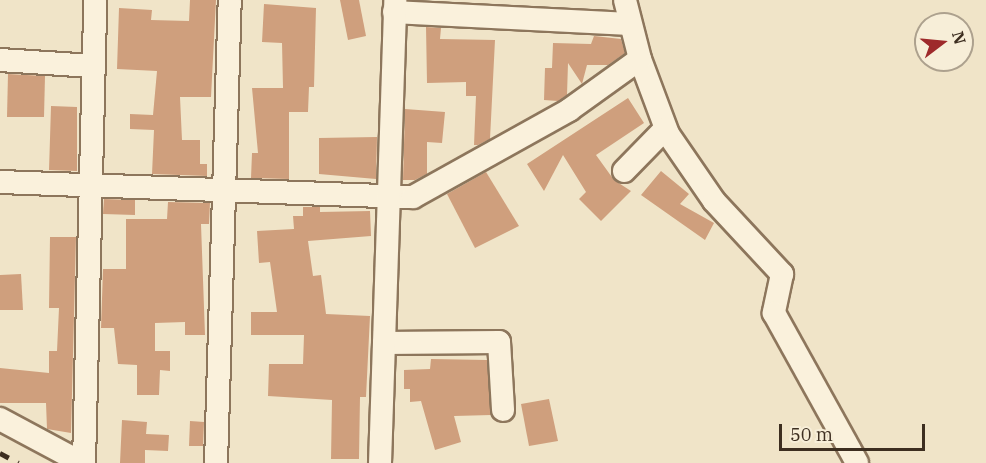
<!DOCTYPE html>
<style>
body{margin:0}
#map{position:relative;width:986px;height:463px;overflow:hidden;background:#f0e4c8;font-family:"IBM Plex Serif",serif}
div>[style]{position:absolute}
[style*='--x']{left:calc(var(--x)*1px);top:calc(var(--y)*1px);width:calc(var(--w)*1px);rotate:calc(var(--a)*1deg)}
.building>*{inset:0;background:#cf9f7d}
.roads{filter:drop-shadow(2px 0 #8d765c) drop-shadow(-2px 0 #8d765c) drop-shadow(0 2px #8d765c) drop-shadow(0 -2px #8d765c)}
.minor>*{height:22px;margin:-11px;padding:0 11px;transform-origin:11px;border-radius:11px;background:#faf1dc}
.rail>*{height:4.5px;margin-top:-2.25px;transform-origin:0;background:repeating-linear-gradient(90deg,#3d2e20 0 10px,transparent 0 20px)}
span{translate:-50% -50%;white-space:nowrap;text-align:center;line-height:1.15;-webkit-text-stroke:4.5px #f7eed8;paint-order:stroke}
.north{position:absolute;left:914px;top:12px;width:60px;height:60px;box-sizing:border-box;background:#f7eed8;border:2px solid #ada18e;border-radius:50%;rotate:74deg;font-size:16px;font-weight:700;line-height:24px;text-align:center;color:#3d2e20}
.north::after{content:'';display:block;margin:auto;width:21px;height:27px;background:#9e2a2b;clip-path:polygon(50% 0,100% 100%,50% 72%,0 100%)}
.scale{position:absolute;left:779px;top:424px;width:146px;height:27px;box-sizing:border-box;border:3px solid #3d2e20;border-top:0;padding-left:8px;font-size:18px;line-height:21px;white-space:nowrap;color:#3d2e20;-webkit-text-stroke:4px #f7eed8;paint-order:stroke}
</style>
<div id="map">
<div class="building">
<i style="clip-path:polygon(190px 0,216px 0,211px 97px,180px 97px,182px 140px,200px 140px,200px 164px,207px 164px,207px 176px,152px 174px,154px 130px,130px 129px,130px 114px,153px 115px,157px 71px,117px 69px,119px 8px,152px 10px,151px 20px,189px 21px)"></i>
<i style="clip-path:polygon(340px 0,359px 0,366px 36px,348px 40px)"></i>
<i style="clip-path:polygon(264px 4px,316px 8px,314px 87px,309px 87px,308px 112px,289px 112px,289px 179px,251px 178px,252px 153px,258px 153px,252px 88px,283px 88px,282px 43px,262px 42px)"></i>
<i style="clip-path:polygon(426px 27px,441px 28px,440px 39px,495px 40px,490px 139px,478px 145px,474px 145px,476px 96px,466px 96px,466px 82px,427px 83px)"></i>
<i style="clip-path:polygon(594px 36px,621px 39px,625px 53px,608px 65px,587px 65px,582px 84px,568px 63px,567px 95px,558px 101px,544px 100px,545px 68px,552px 68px,553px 43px,591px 44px)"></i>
<i style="clip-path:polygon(8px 74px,45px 76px,44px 117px,7px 117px)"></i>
<i style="clip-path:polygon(628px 98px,644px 123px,596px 155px,614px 180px,631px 191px,601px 221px,579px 199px,586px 192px,563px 155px,544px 191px,527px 164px)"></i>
<i style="clip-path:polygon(51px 106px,77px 107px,77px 171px,49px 170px)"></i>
<i style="clip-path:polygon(405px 109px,445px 112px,442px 143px,427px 142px,427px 174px,415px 180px,403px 180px)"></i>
<i style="clip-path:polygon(377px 137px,376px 179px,319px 174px,319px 138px)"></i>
<i style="clip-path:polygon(661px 171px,689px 194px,680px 204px,714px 223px,705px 240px,641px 195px)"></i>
<i style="clip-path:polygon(486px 172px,519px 226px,475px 248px,447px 194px)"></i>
<i style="clip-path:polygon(104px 199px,135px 200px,135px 215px,103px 214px)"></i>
<i style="clip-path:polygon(168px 202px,210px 203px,209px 224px,201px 224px,205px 335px,185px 335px,185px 322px,155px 323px,155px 351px,170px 351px,170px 371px,160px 370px,159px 395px,137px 395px,137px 365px,118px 364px,114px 328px,101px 328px,103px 269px,126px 269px,126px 219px,167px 219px)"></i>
<i style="clip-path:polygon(303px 207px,320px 207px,320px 212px,370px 211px,371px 236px,308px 241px,313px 276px,321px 275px,326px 314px,370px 316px,366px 397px,360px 397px,359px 459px,331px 459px,332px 400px,268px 396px,269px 364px,303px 364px,304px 335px,251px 335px,251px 312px,277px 312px,270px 262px,259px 263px,257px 231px,294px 229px,293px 216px,303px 216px)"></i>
<i style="clip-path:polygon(50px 237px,76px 237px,71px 433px,47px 429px,46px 403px,0 403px,0 368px,49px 373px,49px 351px,57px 351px,59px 308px,49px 308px)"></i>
<i style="clip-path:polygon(21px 274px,23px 310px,0 310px,0 275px)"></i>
<i style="clip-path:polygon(431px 359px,487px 360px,491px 415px,454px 416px,461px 442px,435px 450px,421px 401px,410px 402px,410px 389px,404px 389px,404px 370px,430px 369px)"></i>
<i style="clip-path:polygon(549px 399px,558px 441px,529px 446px,521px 404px)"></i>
<i style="clip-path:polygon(122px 420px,147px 422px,146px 434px,169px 435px,168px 451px,145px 450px,145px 463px,120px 463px)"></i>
<i style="clip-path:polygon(190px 421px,204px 422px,203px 446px,189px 446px)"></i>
</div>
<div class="roads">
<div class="minor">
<i style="--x:394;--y:12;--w:235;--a:2.9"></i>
<i style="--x:640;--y:59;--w:80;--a:69.5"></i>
<i style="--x:668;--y:134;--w:81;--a:55.5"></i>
<i style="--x:714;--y:201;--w:100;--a:47"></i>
<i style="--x:782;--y:274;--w:40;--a:102"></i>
<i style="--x:774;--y:313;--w:171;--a:61"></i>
<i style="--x:0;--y:60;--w:93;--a:3.7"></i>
<i style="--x:624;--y:171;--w:59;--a:-45.7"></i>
<i style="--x:0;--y:182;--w:413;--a:2.1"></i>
<i style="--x:413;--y:197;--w:179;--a:-29.1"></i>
<i style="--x:569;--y:110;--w:87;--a:-35.7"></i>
<i style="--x:640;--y:59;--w:61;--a:-104.3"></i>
<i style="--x:384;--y:343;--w:115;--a:-0.5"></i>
<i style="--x:499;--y:342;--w:68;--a:86.6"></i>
<i style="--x:0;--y:419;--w:93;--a:28.2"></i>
<i style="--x:84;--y:463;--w:463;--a:-88.6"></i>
<i style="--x:216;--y:463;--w:463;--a:-88.3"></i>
<i style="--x:380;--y:463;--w:463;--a:-88.1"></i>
</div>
</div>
<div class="rail">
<i style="--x:0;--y:453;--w:21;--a:28"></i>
</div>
<div class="north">N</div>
<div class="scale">50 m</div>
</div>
